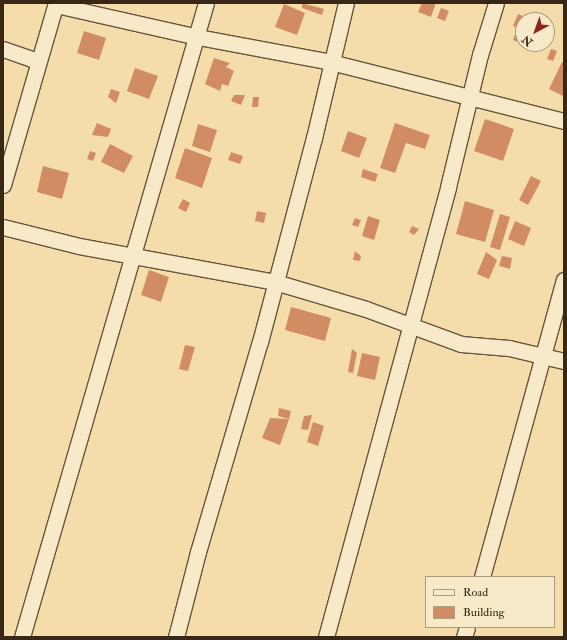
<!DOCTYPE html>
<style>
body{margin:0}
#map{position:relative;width:567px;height:640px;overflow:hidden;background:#f5ddab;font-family:"IM FELL Double Pica",serif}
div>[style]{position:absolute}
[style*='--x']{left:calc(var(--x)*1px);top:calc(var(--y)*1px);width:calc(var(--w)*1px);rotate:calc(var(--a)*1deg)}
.building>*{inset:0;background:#d28c63}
.roads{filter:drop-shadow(1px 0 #67543c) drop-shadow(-1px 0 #67543c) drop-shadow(0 1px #67543c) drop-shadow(0 -1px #67543c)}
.street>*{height:15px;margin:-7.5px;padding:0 7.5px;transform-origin:7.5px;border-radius:7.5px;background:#f8e9c8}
span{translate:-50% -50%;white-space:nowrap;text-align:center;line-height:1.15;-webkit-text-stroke:3.5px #f8e9c8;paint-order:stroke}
.frame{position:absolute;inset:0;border:4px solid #382717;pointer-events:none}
.legend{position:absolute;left:425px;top:576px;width:130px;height:52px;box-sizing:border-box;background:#f8e9c8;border:1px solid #ab9b81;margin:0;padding:5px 7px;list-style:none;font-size:12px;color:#382717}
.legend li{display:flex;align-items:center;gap:8px;height:20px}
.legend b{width:20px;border:1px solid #ab9b81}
.north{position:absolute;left:515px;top:12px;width:40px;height:40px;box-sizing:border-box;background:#f8e9c8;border:1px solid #ab9b81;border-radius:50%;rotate:221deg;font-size:11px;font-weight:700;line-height:16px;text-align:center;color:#382717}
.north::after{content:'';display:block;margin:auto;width:14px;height:18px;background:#8f2418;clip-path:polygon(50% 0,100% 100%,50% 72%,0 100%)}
</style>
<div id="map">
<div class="building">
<i style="clip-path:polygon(302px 3px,324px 9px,322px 15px,302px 8px)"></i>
<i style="clip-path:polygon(422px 3px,436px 3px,431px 17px,418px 12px)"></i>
<i style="clip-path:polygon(284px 4px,305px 13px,297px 35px,275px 27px)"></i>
<i style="clip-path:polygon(441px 8px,449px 11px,445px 21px,437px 18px)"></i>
<i style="clip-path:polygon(518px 14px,533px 20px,523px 20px,523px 44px,534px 44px,532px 48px,513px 40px,518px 28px,513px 26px)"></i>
<i style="clip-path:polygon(84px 31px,106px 38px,99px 60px,77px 53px)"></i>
<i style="clip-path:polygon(551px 49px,557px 51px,553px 61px,547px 59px)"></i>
<i style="clip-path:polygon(214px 58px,230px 63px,226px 67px,234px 71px,228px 86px,222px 84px,220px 91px,205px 84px)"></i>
<i style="clip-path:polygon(562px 62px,564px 63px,563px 96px,549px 89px)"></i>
<i style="clip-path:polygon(135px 68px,158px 76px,149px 99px,127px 91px)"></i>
<i style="clip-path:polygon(111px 89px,120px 92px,116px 103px,108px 97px)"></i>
<i style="clip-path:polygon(234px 95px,245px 95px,241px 105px,231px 101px)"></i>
<i style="clip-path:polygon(253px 97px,259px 97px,258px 107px,252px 107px)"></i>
<i style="clip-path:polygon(485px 119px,514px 129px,503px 161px,474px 151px)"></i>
<i style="clip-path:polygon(97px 123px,111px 129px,108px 137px,92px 135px)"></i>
<i style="clip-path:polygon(395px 123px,430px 135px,425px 149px,406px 143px,395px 173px,380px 168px)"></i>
<i style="clip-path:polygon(198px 124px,217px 130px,210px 152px,192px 146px)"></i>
<i style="clip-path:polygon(348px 131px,367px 138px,359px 158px,341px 151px)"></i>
<i style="clip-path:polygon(110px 144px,133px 156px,124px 173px,101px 162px)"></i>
<i style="clip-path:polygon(185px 148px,212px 158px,202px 188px,175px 178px)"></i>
<i style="clip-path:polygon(90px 151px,96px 153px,93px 161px,87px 159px)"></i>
<i style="clip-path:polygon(231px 152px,243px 156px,240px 164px,228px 160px)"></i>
<i style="clip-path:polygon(43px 166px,69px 173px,62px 199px,37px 192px)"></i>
<i style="clip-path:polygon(363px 169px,378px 174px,375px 182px,361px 177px)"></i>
<i style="clip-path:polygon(531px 176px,541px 181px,528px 205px,519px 200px)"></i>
<i style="clip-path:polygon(183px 199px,190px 203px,186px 212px,178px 208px)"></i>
<i style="clip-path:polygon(465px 201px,494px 210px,485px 242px,456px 234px)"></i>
<i style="clip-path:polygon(257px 211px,266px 213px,264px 223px,255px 221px)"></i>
<i style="clip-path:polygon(500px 214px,510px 217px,500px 250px,490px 247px)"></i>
<i style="clip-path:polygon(368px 216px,380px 220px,374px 240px,362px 236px)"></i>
<i style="clip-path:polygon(355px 218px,361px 220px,358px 227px,352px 225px)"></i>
<i style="clip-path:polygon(515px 221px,531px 228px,524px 246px,508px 239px)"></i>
<i style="clip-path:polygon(412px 226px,419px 229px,414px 235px,409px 232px)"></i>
<i style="clip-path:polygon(355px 251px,361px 256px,360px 261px,353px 260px)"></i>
<i style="clip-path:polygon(486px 252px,497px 260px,489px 279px,477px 274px)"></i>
<i style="clip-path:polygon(502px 256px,512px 258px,510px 269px,499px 266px)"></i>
<i style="clip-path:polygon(149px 270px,169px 277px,161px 302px,141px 295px)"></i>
<i style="clip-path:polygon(291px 307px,331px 318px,325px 341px,285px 330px)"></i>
<i style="clip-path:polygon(185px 345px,195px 347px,188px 371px,179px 369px)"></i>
<i style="clip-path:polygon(352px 349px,357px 353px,353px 373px,348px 372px)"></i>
<i style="clip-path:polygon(362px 353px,380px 357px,375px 380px,357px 376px)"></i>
<i style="clip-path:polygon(279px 408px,291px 411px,289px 419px,278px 416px)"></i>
<i style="clip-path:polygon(312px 415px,308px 430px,301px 429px,304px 416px)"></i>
<i style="clip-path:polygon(270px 418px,289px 419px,280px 445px,262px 438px)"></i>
<i style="clip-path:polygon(313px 422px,324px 426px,318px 446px,307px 442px)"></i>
</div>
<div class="roads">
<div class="street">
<i style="--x:56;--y:5;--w:146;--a:12.7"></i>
<i style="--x:198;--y:37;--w:135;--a:10.6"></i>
<i style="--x:331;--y:62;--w:240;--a:14.2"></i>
<i style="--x:3;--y:49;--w:37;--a:19"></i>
<i style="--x:3;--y:185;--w:190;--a:-73.8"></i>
<i style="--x:3;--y:227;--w:78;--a:14"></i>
<i style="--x:79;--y:246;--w:199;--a:10.4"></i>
<i style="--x:275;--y:282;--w:95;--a:16.5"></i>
<i style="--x:366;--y:309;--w:101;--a:20.2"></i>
<i style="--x:461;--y:344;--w:48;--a:4.8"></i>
<i style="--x:509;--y:348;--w:57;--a:13.3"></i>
<i style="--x:482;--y:577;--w:308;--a:-74.6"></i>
<i style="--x:22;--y:637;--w:660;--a:-73.82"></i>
<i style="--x:176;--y:637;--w:88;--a:-75.5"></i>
<i style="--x:198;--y:552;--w:219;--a:-73.6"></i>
<i style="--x:260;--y:342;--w:211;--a:-75.2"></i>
<i style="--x:314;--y:138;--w:139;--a:-76.7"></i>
<i style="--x:326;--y:637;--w:466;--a:-74.8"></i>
<i style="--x:448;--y:187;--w:136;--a:-76.4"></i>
<i style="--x:480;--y:55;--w:54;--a:-72.9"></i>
<i style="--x:464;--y:637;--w:10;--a:-73"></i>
</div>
</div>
<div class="frame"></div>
<ul class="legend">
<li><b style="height:5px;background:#f8e9c8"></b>Road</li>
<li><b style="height:11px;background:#d28c63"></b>Building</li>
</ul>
<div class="north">N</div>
</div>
